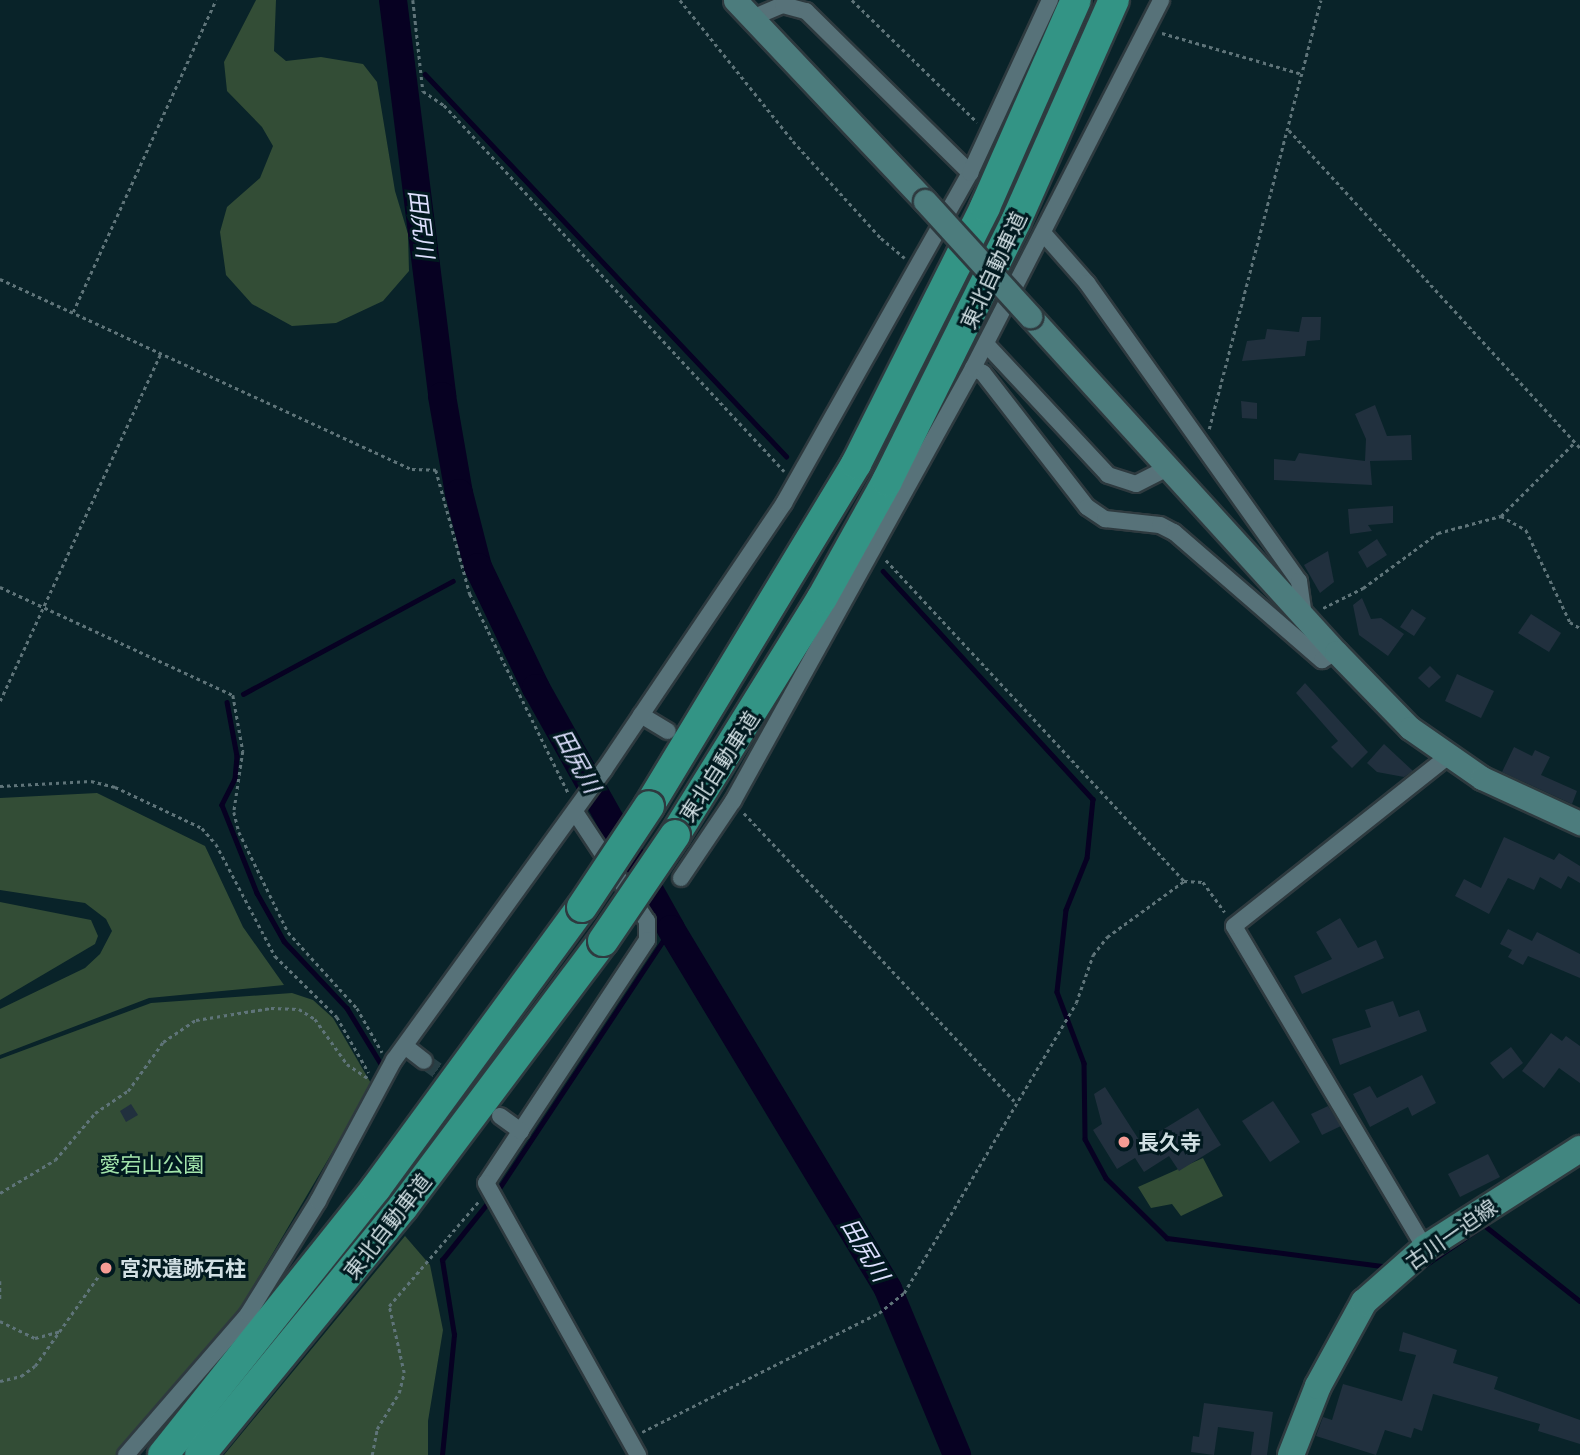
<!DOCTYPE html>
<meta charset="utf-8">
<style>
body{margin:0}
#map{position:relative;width:1580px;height:1455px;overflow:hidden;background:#092329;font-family:Mulish,"Noto Sans JP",sans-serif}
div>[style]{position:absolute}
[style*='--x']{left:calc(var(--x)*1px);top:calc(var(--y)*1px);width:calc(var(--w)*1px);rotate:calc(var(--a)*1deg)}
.green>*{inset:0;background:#334d36}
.stream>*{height:4.5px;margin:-2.25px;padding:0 2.25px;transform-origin:2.25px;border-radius:2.25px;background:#070122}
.river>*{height:28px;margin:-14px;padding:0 14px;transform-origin:14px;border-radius:14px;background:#070122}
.building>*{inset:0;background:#21303e}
.street-tunnel>*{height:16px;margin-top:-8px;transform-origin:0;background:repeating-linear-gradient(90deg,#273f45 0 16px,transparent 0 24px)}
.path>*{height:2.5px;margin-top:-1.25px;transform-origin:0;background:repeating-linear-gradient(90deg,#5f7479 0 3.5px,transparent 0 7px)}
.roads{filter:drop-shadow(2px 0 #2e3a3f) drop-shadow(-2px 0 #2e3a3f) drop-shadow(0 2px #2e3a3f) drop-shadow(0 -2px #2e3a3f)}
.street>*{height:16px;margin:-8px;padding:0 8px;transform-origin:8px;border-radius:8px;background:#577279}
.secondary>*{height:23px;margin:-11.5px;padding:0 11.5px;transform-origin:11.5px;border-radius:11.5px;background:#4c7c7d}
.primary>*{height:26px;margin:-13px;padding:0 13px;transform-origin:13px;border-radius:13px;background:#418680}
.highway>*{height:30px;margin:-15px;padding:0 15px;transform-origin:15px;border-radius:15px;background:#339485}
.bridges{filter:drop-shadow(2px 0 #2e3a3f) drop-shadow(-2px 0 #2e3a3f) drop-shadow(0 2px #2e3a3f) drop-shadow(0 -2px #2e3a3f)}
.secondary-bridge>*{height:23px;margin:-11.5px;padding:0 11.5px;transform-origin:11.5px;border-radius:11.5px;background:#4c7c7d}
.highway-bridge>*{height:30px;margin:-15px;padding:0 15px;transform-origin:15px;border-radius:15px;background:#339485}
.dots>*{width:19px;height:19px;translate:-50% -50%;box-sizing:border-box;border:4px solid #01191f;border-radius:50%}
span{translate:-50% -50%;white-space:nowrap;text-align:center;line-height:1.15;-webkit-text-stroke:6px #01191f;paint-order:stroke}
.street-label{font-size:21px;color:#d1dfe3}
.poi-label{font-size:21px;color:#d1dfe3;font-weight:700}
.left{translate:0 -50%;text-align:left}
.park-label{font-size:21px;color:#a3e4ab}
.water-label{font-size:23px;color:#dee0fe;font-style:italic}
</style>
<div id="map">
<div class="green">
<i style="clip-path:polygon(256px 0,276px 0,274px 51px,286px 61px,321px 57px,363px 64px,377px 82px,395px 191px,408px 234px,409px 271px,383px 301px,336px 323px,292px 326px,252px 304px,226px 275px,220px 232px,227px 207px,260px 178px,273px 146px,262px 127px,227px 91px,224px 62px)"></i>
<i style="clip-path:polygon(97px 793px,205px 846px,243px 927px,284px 985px,149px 998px,0 1055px,0 1009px,85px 968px,100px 954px,112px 931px,106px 919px,85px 903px,0 890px,0 798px)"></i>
<i style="clip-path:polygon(0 902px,91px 920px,98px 936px,95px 944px,0 1000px)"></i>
<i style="clip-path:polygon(292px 993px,313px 1000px,333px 1018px,372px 1085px,241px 1307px,117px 1455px,0 1455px,0 1059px,151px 1003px)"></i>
<i style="clip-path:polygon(1203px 1158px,1223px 1196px,1181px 1216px,1172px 1204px,1151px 1208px,1138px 1187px)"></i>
<i style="clip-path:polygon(405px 1236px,430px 1265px,443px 1330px,428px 1421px,428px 1455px,224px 1455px)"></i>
</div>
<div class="stream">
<i style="--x:425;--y:74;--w:526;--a:46.62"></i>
<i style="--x:404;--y:76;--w:9;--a:-6"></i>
<i style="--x:475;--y:569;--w:4;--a:-34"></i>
<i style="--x:883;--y:571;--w:310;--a:47.4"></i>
<i style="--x:1093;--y:799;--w:59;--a:95.8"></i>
<i style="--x:1087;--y:858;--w:56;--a:112"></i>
<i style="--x:1066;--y:910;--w:82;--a:96.3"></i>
<i style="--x:1057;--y:992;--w:76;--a:69.2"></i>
<i style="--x:1084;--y:1063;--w:76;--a:89.2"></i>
<i style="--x:1085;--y:1139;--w:44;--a:61.7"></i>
<i style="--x:1106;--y:1178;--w:86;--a:44.5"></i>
<i style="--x:1167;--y:1238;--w:224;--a:7.4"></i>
<i style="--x:243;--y:694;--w:238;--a:-28.3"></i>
<i style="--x:227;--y:702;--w:55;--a:79.5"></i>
<i style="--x:237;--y:756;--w:23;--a:95"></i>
<i style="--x:235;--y:779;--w:29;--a:117"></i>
<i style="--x:222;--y:805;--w:95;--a:68.3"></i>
<i style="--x:257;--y:893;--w:55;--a:60.6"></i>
<i style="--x:284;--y:941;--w:92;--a:46.8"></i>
<i style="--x:347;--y:1008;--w:66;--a:58.7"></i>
<i style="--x:500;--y:1187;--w:310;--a:-56.5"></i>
<i style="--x:1421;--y:1268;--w:76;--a:-34.3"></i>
<i style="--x:1484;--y:1225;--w:122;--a:38.4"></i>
<i style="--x:442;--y:1455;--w:121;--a:-84.3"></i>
<i style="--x:454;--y:1335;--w:76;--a:-99.1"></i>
<i style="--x:442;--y:1260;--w:77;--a:-51.3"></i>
</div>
<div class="river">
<i style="--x:393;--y:0;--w:399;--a:82.9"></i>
<i style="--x:442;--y:396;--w:98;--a:80.1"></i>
<i style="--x:459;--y:493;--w:76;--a:75.6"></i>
<i style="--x:478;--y:567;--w:134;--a:64.4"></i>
<i style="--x:536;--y:688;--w:276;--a:60.7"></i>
<i style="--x:671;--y:929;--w:420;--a:58.9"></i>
<i style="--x:888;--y:1289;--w:180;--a:67.4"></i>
</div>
<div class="building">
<i style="clip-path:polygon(1302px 317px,1321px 317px,1320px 340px,1307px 341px,1305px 356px,1242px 361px,1247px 341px,1265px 339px,1267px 329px,1299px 332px)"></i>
<i style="clip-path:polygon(1241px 401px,1257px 403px,1257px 419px,1242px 418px)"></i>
<i style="clip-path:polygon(1375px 405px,1387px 436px,1411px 435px,1412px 460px,1370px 461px,1372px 485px,1274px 480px,1274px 459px,1295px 461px,1299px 453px,1365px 461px,1366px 439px,1355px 414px)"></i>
<i style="clip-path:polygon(1393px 506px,1393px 523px,1368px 525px,1372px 531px,1350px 534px,1348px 509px)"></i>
<i style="clip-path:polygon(1377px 539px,1387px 555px,1367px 568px,1358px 552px)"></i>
<i style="clip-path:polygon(1328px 551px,1334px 582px,1320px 593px,1304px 565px)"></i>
<i style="clip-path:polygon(1362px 598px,1371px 619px,1381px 618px,1404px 634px,1388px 656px,1359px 635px,1353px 605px)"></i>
<i style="clip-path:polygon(1412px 609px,1426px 618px,1414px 636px,1400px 627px)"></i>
<i style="clip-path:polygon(1531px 614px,1561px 633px,1549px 652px,1518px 633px)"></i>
<i style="clip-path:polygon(1430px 666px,1441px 677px,1429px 688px,1418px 678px)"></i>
<i style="clip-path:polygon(1457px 674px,1494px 691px,1481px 718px,1445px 701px)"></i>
<i style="clip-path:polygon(1305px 683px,1368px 752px,1352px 768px,1331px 747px,1338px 741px,1296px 693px)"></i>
<i style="clip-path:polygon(1384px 744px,1413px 771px,1404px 777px,1377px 772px,1367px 763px)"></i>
<i style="clip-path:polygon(1514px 747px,1532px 756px,1535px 750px,1550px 757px,1541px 775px,1577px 791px,1572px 804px,1502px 772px)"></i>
<i style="clip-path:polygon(1504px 837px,1554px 860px,1559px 853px,1580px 866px,1580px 883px,1568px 876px,1561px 889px,1540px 877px,1534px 890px,1508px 878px,1489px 914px,1455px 896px,1464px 879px,1481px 888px)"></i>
<i style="clip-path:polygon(1340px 918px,1358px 948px,1376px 940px,1384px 958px,1302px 994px,1294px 976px,1332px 959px,1316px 932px)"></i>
<i style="clip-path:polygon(1508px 929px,1532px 941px,1537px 932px,1580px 954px,1580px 978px,1528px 956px,1523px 965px,1508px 957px,1512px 950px,1500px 944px)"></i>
<i style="clip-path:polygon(1393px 1001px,1399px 1017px,1419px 1010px,1427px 1031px,1340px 1065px,1332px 1039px,1371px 1027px,1365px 1010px)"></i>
<i style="clip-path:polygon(1551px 1033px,1562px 1041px,1566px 1036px,1580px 1046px,1580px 1083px,1559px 1068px,1544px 1088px,1522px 1071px)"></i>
<i style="clip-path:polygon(1511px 1047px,1523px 1063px,1503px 1079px,1490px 1063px)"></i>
<i style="clip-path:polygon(1422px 1075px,1436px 1103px,1412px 1116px,1408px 1107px,1370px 1127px,1353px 1094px,1370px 1086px,1377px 1098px)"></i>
<i style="clip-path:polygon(1105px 1087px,1141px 1143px,1198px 1108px,1221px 1145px,1179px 1171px,1169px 1156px,1144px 1172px,1135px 1158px,1117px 1169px,1093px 1130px,1102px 1124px,1094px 1094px)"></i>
<i style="clip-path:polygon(1273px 1101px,1300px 1142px,1270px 1162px,1242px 1121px)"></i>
<i style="clip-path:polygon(131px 1104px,138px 1115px,126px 1122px,120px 1111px)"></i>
<i style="clip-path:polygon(1328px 1106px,1341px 1126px,1322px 1135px,1311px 1114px)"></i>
<i style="clip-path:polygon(1488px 1154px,1500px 1177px,1460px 1197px,1448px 1174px)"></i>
<i style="clip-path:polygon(1403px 1332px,1457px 1350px,1453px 1363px,1498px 1377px,1494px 1389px,1580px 1420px,1580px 1444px,1538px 1431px,1540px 1424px,1433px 1394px,1422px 1431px,1414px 1428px,1411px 1438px,1385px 1430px,1376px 1455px,1316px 1436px,1323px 1417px,1332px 1420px,1343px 1384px,1402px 1401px,1416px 1355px,1399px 1351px)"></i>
<i style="clip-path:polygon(1204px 1403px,1273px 1412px,1267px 1455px,1251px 1455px,1254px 1432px,1218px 1427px,1214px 1455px,1191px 1452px,1193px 1436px,1199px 1437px)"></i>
</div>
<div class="street-tunnel">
<i style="--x:424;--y:1061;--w:77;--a:35.5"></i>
</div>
<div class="path">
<i style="--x:413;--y:0;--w:92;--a:83.7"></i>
<i style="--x:423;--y:91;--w:25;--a:34"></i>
<i style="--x:444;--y:105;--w:500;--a:47.1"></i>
<i style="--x:680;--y:0;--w:181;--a:51.3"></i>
<i style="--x:793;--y:141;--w:131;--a:47.8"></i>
<i style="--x:881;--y:238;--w:31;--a:40"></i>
<i style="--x:852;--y:0;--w:175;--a:44.3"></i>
<i style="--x:1162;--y:33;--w:146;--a:16.3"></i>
<i style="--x:1289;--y:130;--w:431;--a:47.5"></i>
<i style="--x:0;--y:279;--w:454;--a:24.8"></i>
<i style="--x:412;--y:469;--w:24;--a:2"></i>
<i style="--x:436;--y:470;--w:129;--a:74.7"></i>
<i style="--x:470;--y:594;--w:221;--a:63.7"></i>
<i style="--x:73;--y:312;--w:343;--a:-65.4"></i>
<i style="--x:1209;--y:429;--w:443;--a:-75.4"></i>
<i style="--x:1501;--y:516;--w:105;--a:-45"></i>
<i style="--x:886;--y:560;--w:438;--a:47.1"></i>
<i style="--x:0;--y:587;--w:257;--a:24.9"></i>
<i style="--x:233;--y:695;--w:57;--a:79.9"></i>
<i style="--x:243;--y:751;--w:62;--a:98.4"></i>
<i style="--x:234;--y:812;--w:21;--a:76"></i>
<i style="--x:239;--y:832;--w:111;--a:63.9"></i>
<i style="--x:288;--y:932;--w:103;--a:47.8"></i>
<i style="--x:357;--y:1008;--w:51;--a:60.4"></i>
<i style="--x:1323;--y:608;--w:45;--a:-26.6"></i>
<i style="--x:1363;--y:588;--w:93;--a:-36.3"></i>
<i style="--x:1438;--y:533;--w:65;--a:-15.1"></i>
<i style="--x:1501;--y:516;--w:29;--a:29"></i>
<i style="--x:1526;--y:530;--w:102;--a:64.4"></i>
<i style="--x:1570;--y:622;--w:12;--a:31"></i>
<i style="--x:0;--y:701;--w:384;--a:-65.2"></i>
<i style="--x:0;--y:786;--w:91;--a:-3.1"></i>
<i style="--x:91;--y:781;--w:25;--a:14"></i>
<i style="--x:115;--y:787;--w:96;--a:25.2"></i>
<i style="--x:202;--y:828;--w:21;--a:49"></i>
<i style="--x:216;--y:844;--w:127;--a:62.2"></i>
<i style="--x:275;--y:956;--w:87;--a:44.5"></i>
<i style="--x:337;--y:1017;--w:64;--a:60.3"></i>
<i style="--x:744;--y:813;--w:395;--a:46.8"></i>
<i style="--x:0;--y:1193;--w:64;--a:-31"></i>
<i style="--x:55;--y:1160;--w:62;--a:-49.6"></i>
<i style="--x:95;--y:1113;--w:40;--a:-34"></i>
<i style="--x:128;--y:1091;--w:60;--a:-54.5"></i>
<i style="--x:163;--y:1042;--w:40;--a:-34"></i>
<i style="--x:196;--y:1020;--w:76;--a:-9.1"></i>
<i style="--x:271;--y:1008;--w:28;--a:2"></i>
<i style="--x:299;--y:1009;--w:19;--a:32"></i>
<i style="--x:315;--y:1019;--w:55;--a:54.6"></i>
<i style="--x:347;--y:1064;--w:25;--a:34"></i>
<i style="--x:0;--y:1281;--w:20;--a:90"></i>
<i style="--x:0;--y:1321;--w:39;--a:26"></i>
<i style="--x:35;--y:1338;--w:27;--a:-15"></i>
<i style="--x:0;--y:1381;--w:22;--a:-13"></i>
<i style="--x:21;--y:1376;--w:17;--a:-36"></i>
<i style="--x:35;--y:1366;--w:116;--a:-54.8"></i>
<i style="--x:642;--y:1432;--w:265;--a:-26.7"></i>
<i style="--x:879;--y:1313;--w:32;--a:-39"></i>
<i style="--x:904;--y:1293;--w:337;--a:-59.3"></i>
<i style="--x:1076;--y:1003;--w:51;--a:-70.5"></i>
<i style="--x:1093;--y:955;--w:23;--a:-52"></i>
<i style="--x:1107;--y:937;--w:95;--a:-36"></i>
<i style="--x:1184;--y:881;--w:19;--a:3"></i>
<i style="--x:1203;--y:882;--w:37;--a:54"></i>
<i style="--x:372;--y:1455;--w:26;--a:-79"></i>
<i style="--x:377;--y:1429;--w:42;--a:-58.6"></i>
<i style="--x:399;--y:1393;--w:21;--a:-76"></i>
<i style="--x:404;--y:1373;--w:69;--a:-102.6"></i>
<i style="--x:389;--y:1306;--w:137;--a:-49.4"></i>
</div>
<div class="roads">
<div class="street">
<i style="--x:752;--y:18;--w:34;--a:-23"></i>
<i style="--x:783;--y:5;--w:24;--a:15"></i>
<i style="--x:806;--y:11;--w:231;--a:44.6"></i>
<i style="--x:1043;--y:233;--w:67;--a:48.7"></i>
<i style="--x:1087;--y:283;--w:366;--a:54.6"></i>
<i style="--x:1299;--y:581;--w:36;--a:82"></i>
<i style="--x:986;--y:344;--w:179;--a:47"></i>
<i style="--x:1108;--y:475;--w:29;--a:18"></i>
<i style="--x:1136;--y:484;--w:38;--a:-27"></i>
<i style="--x:973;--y:368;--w:11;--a:27"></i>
<i style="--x:983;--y:373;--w:170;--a:52.2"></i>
<i style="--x:1087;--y:507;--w:22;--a:34"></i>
<i style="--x:1105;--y:519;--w:55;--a:6.2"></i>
<i style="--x:1160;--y:525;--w:16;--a:27"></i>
<i style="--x:1174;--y:532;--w:196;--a:40.9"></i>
<i style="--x:1322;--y:660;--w:16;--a:-30"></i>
<i style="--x:641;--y:715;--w:31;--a:31"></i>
<i style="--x:575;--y:812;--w:131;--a:56.6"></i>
<i style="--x:647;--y:921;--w:19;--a:90"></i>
<i style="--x:647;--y:940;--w:291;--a:123.5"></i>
<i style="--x:486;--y:1183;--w:312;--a:60.8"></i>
<i style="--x:681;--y:878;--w:93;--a:-56"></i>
<i style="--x:733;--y:801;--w:495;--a:-61"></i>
<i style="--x:973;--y:368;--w:413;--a:-62.9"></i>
<i style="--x:405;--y:1046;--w:24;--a:38"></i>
<i style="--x:500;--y:1116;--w:26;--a:36"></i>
<i style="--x:1425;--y:1248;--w:374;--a:-120.7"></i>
<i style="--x:1234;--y:926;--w:272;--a:-38.4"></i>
<i style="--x:126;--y:1455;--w:186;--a:-49.1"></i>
<i style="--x:248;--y:1314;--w:133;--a:-58.2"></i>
<i style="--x:318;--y:1201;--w:160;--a:-61.7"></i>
<i style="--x:394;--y:1060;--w:358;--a:-54.1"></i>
<i style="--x:604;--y:770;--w:322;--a:-56"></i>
<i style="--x:784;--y:503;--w:379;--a:-60.6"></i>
<i style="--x:970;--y:173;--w:191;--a:-65.2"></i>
</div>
<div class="secondary">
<i style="--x:735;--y:0;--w:277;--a:46.6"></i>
<i style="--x:1030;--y:316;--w:454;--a:47.7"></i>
<i style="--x:1336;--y:652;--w:106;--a:45.8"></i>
<i style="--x:1410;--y:728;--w:88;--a:34.8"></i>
<i style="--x:1482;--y:778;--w:108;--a:24.7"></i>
</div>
<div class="primary">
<i style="--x:1291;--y:1455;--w:74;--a:-68.6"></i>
<i style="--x:1318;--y:1386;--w:96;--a:-61.3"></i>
<i style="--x:1364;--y:1302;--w:81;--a:-41.5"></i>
<i style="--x:1425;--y:1248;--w:184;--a:-32.6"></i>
</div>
<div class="highway">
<i style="--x:649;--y:806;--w:400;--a:-58.8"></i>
<i style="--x:856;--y:464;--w:288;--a:-63.3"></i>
<i style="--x:985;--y:207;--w:226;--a:-66.3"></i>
<i style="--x:675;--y:835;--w:279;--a:-58.2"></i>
<i style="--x:822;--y:598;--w:134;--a:-60.9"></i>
<i style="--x:887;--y:481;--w:290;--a:-63.6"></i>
<i style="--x:1016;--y:221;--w:242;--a:-66.1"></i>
<i style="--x:163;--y:1455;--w:342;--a:-51.4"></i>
<i style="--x:376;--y:1188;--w:348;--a:-53.8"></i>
<i style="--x:200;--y:1455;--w:320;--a:-50.7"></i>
<i style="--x:403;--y:1207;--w:333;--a:-53.1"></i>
</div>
</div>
<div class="bridges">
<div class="secondary-bridge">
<i style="--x:925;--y:201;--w:156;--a:47.6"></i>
</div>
<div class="highway-bridge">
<i style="--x:582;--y:907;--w:121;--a:-56.4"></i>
<i style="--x:603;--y:941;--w:128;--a:-55.8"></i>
</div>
</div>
<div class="dots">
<i style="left:1124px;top:1142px;background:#f59c95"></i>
<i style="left:106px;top:1268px;background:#f59c95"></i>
</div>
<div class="street-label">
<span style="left:993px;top:270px;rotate:-65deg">東北自動車道</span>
<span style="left:719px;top:766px;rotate:-57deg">東北自動車道</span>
<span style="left:387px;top:1226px;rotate:-52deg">東北自動車道</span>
<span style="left:1451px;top:1234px;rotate:-35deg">古川一迫線</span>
</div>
<div class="poi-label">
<span class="left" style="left:1138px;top:1142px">長久寺</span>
<span class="left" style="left:120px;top:1268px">宮沢遺跡石柱</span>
</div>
<div class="park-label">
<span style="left:152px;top:1164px">愛宕山公園</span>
</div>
<div class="water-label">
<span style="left:421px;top:224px;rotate:83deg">田尻川</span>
<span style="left:577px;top:761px;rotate:61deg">田尻川</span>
<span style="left:865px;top:1250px;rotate:59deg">田尻川</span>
</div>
</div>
